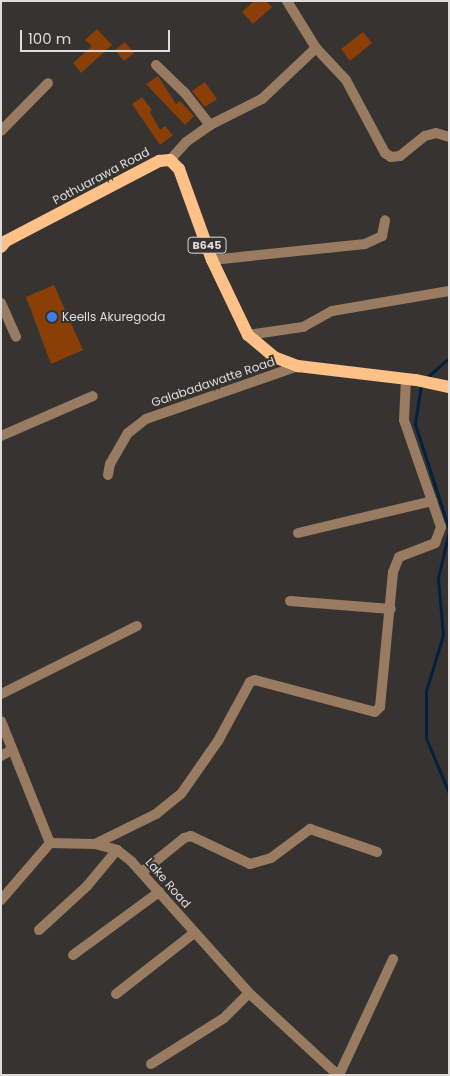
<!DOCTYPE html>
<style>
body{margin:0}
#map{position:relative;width:450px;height:1076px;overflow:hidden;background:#373331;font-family:Poppins,sans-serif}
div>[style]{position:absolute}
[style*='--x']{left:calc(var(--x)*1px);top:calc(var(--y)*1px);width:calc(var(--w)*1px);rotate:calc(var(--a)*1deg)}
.stream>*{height:3px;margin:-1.5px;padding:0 1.5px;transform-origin:1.5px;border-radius:1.5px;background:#022141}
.building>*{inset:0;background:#893f06}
.minor>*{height:10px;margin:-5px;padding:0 5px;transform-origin:5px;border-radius:5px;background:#987b60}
.primary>*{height:12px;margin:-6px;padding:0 6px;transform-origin:6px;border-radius:6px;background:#fdc188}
.dots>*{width:14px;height:14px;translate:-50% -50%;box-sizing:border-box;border:2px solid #373331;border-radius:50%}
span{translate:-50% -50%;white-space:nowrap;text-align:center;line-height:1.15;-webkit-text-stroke:4px #373331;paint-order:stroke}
.shield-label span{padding:1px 4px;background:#373331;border:1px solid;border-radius:4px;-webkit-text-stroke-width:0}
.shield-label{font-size:11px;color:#dfdcdb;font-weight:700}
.street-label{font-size:12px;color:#dfdcdb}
.poi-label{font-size:12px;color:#dfdcdb}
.left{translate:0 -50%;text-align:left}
.frame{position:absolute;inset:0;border:2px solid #dfdcdb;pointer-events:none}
.scale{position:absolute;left:20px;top:30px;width:150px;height:22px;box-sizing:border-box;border:2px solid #dfdcdb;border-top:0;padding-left:6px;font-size:15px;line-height:18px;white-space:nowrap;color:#dfdcdb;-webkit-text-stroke:4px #373331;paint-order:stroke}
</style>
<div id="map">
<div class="stream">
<i style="--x:426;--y:378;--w:30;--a:-41"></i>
<i style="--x:421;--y:385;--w:39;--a:99"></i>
<i style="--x:415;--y:424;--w:110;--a:72.1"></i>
<i style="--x:449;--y:531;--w:48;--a:103.2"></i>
<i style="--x:438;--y:578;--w:57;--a:85"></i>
<i style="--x:443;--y:635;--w:59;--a:106.9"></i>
<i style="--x:426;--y:691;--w:47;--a:90"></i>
<i style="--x:426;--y:738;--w:60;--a:67.3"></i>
</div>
<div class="building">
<i style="clip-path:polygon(254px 1px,266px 1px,272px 7px,253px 24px,242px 12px)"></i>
<i style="clip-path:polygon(97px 29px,112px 45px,81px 73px,73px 63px,92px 46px,85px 40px)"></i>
<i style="clip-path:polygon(363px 32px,372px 43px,350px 61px,341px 49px)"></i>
<i style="clip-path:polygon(125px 42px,134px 53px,124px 61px,115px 50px)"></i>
<i style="clip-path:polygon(158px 76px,176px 104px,180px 101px,194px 116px,185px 125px,146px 84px)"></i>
<i style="clip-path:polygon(205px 82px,217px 99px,205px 107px,192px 91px)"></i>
<i style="clip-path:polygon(142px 97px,152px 110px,150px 112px,160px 130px,165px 126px,173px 135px,160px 145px,132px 104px)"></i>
<i style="clip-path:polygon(54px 285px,83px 350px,51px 364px,26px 297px)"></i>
</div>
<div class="minor">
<i style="--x:287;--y:1;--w:55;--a:58.3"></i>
<i style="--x:316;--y:48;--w:44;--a:46.8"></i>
<i style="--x:346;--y:80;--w:83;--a:61.9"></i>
<i style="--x:385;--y:153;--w:7;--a:34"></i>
<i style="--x:391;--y:157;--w:9;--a:-6"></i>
<i style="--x:400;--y:156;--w:32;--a:-39"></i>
<i style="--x:425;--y:136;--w:11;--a:-15"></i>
<i style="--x:436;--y:133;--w:14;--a:17"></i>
<i style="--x:156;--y:65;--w:40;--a:44"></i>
<i style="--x:185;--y:93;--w:41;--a:52"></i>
<i style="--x:1;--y:131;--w:67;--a:-45.6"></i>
<i style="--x:170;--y:160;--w:24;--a:-48"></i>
<i style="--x:186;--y:142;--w:29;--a:-35"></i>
<i style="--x:210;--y:125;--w:58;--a:-26.6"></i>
<i style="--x:262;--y:99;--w:74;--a:-43.4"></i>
<i style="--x:212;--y:260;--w:154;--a:-6"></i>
<i style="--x:365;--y:244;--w:19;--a:-25"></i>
<i style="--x:382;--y:236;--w:16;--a:-79"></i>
<i style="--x:1;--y:303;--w:37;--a:66"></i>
<i style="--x:248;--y:335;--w:56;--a:-8.3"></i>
<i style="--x:303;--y:327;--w:33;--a:-29"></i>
<i style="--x:332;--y:311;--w:119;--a:-9.7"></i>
<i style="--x:1;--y:436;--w:100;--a:-23.5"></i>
<i style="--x:108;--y:475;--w:11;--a:-80"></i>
<i style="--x:110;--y:464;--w:36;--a:-60"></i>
<i style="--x:128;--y:433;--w:23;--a:-38"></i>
<i style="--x:146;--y:419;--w:161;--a:-19.2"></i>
<i style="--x:298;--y:533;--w:138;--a:-13.4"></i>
<i style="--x:290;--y:601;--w:101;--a:4.5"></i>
<i style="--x:1;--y:694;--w:152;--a:-26.6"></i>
<i style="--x:1;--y:721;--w:131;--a:68.1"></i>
<i style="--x:50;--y:843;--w:45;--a:1.3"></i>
<i style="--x:95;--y:844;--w:23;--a:15"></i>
<i style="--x:117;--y:850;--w:18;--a:38"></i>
<i style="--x:131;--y:861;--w:177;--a:48.2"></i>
<i style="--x:249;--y:993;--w:121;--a:42.7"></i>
<i style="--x:1;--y:756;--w:13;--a:-29"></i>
<i style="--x:95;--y:844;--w:68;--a:-26.2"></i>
<i style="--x:156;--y:814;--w:32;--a:-39"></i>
<i style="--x:181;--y:794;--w:65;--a:-55.1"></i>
<i style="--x:218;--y:741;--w:67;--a:-61.5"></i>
<i style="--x:250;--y:682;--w:5;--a:-22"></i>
<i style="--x:255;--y:680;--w:124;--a:14.9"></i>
<i style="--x:375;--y:712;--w:7;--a:-45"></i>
<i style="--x:380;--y:707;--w:136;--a:-84.5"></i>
<i style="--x:393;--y:572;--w:16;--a:-68"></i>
<i style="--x:399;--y:557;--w:39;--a:-21"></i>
<i style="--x:435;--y:543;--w:17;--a:-69"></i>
<i style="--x:441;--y:527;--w:113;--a:-109.1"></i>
<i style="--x:404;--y:420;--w:41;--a:-87.2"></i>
<i style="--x:142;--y:872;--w:54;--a:-39"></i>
<i style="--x:184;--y:838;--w:7;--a:-16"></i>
<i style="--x:191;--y:836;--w:65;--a:25.4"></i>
<i style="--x:250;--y:864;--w:22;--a:-16"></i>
<i style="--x:271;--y:858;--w:49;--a:-36.6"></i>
<i style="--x:310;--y:829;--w:71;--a:18.9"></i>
<i style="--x:1;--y:900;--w:75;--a:-49.3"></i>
<i style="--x:39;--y:930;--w:65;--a:-42.5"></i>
<i style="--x:87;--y:886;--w:47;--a:-50.2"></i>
<i style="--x:73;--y:955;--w:107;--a:-36.2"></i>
<i style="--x:116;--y:994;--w:99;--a:-38"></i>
<i style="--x:151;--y:1064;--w:86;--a:-32.2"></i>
<i style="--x:224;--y:1018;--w:35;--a:-45"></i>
<i style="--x:339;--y:1075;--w:128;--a:-65"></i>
</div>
<div class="primary">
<i style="--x:1;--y:247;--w:8;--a:-50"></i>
<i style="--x:6;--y:241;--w:173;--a:-27.6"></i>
<i style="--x:159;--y:161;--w:11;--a:-5"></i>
<i style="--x:170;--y:160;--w:13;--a:45"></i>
<i style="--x:179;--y:169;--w:97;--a:70.1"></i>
<i style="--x:212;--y:260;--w:83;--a:64.4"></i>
<i style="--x:248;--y:335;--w:34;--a:40"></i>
<i style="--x:274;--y:357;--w:26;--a:21"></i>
<i style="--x:298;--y:366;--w:119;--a:6.8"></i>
<i style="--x:416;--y:380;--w:34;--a:12"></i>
</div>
<div class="dots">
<i style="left:52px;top:317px;background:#3f7fe0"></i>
</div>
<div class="shield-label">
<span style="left:207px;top:245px">B645</span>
</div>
<div class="street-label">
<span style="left:101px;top:176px;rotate:-28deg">Pothuarawa Road</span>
<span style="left:213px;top:382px;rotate:-19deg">Galabadawatte Road</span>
<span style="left:168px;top:883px;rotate:49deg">Lake Road</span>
</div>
<div class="poi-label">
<span class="left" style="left:62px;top:317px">Keells Akuregoda</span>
</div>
<div class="frame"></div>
<div class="scale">100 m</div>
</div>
